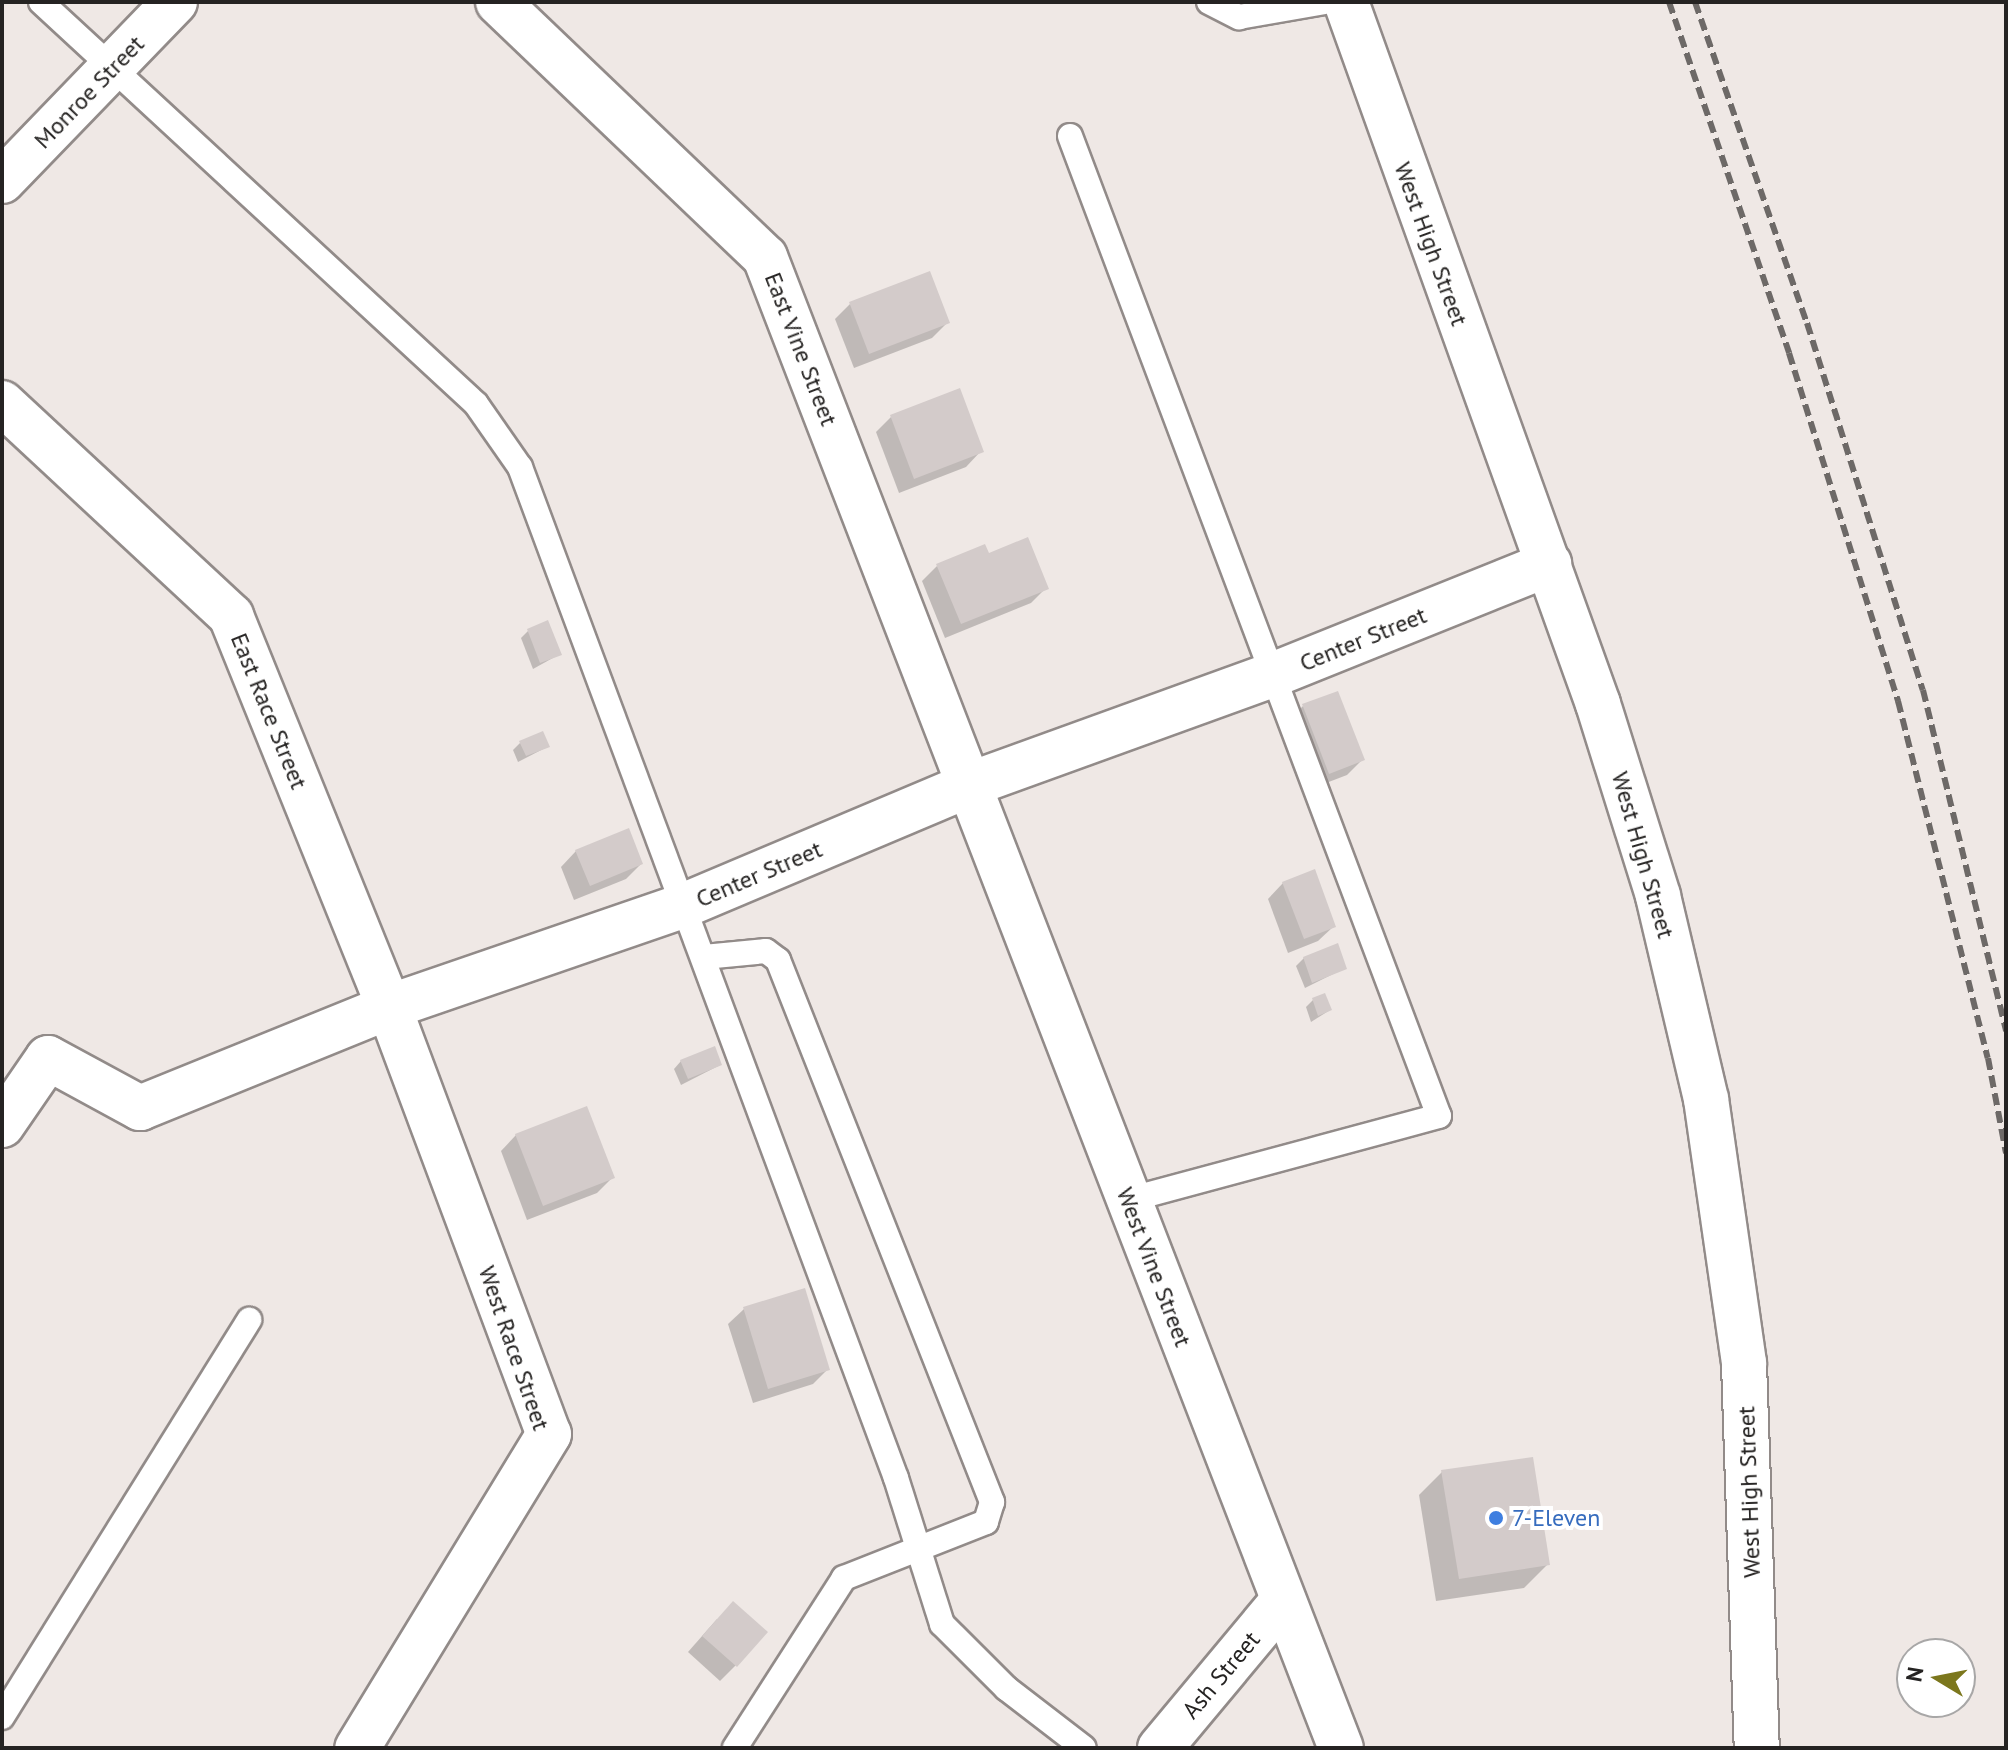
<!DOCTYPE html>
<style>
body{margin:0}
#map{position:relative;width:2008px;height:1750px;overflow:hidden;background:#efe8e5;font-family:"PT Sans",sans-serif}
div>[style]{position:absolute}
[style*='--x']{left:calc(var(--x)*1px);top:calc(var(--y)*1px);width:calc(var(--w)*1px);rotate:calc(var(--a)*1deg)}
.shadow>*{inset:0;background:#0003}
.building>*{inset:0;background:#d3cbca}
.roads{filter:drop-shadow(2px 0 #928b89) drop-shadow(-2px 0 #928b89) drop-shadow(0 2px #928b89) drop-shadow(0 -2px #928b89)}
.lane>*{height:24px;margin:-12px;padding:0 12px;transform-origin:12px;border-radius:12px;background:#fff}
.street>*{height:44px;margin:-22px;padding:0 22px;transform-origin:22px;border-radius:22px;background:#fff}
.primary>*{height:44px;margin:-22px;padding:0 22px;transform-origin:22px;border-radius:22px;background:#fff}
.rail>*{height:6px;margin-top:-3px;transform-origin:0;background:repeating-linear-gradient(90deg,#6d6967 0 12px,transparent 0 18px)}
.dots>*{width:22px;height:22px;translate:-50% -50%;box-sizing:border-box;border:4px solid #fff;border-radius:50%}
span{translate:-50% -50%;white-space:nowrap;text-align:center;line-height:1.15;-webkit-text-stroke:8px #fff;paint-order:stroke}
.street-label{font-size:24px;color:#252322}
.shop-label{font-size:24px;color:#366cbe}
.left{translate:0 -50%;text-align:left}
.frame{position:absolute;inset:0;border:4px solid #252322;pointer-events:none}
.north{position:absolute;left:1896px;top:1638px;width:80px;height:80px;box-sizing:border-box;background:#fff;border:2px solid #a8a7a7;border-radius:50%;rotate:280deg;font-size:22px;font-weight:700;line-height:32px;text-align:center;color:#252322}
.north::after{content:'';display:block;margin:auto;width:28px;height:36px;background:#7c771d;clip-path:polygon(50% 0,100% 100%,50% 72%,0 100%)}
</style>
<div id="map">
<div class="shadow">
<i style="clip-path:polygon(850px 304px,947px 323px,932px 338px,854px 368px,835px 319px)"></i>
<i style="clip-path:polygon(891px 417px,981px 451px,966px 467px,899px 493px,876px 432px)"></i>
<i style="clip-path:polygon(937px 566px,1046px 588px,1031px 603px,945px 638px,922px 581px)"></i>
<i style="clip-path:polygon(528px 631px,560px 654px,533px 669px,521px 638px)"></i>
<i style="clip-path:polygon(1303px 706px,1362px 760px,1347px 775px,1313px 788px,1288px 721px)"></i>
<i style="clip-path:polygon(520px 743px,547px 747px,518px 762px,513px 750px)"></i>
<i style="clip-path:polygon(576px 851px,641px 864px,626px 879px,574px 900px,561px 867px)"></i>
<i style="clip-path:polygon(1283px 883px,1334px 926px,1318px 941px,1288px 953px,1268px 899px)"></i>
<i style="clip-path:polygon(1304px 958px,1345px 968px,1305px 988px,1296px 966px)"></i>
<i style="clip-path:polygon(1313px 1000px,1330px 1010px,1311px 1022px,1306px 1007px)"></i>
<i style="clip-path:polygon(681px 1061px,720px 1065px,681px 1085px,674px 1069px)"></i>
<i style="clip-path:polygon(516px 1135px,612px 1178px,597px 1193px,527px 1220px,501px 1151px)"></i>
<i style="clip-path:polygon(744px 1309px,828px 1369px,813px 1384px,753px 1403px,728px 1324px)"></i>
<i style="clip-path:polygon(1442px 1472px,1547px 1565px,1524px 1588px,1436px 1601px,1419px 1495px)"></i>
<i style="clip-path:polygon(717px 1619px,736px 1665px,720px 1681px,688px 1652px)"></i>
</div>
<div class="building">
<i style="clip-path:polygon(930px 271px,950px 323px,869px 354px,849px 302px)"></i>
<i style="clip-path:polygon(960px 388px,984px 452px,914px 479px,890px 415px)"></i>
<i style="clip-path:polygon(1028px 537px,1049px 589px,961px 624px,936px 564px,985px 544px,989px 553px)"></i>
<i style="clip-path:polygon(548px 620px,562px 655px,540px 663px,527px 629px)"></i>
<i style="clip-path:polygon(1338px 691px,1365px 760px,1329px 774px,1302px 704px)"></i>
<i style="clip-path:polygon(543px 731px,550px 747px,526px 756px,519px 741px)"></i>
<i style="clip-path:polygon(629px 828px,643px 864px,590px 886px,575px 850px)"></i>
<i style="clip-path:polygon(1315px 869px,1336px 927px,1304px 939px,1282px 882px)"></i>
<i style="clip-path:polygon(1338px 943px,1347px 969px,1312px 983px,1303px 957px)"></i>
<i style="clip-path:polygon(1325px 993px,1332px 1010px,1318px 1016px,1312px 998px)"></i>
<i style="clip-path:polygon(715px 1046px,722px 1065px,688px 1079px,680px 1060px)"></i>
<i style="clip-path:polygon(587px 1106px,615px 1178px,543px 1206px,515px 1134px)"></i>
<i style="clip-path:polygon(805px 1288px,830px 1370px,768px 1389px,743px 1307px)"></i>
<i style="clip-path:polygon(1533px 1457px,1550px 1565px,1459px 1579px,1441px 1470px)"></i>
<i style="clip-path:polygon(733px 1601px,768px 1632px,737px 1667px,702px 1636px)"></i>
</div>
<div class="roads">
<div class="lane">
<i style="--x:41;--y:2;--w:592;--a:42.74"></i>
<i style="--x:476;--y:404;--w:77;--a:55.1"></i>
<i style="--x:520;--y:467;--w:1079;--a:69.6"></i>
<i style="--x:896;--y:1478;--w:153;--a:72.5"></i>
<i style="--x:942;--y:1624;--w:91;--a:45"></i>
<i style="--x:1006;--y:1688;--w:98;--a:37.6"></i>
<i style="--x:1209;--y:2;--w:34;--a:27"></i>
<i style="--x:1239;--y:17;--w:86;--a:-10"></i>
<i style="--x:1070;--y:136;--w:1047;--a:69.37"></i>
<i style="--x:1439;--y:1116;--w:322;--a:164.9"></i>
<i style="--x:704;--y:957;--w:62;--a:-5.5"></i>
<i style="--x:766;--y:951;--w:15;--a:37"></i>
<i style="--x:778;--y:960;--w:583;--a:68.45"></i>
<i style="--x:992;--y:1502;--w:21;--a:107"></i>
<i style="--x:986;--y:1522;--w:153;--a:158.5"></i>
<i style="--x:844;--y:1578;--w:202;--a:122.7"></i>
<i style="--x:2;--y:1717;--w:468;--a:-58.1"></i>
</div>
<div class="street">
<i style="--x:498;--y:2;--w:369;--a:43.7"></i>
<i style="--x:765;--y:257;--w:1598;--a:68.88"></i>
<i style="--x:2;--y:181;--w:249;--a:-46"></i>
<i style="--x:2;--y:403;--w:313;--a:42.9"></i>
<i style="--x:231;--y:616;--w:422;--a:68"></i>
<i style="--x:389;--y:1007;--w:456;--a:69.5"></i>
<i style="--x:549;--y:1434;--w:368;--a:121.4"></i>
<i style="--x:2;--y:1125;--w:81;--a:-55.5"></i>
<i style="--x:48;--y:1058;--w:105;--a:28.5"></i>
<i style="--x:140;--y:1108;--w:269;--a:-22.1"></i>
<i style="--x:389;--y:1007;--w:313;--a:-19"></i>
<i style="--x:685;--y:905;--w:311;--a:-22.9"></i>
<i style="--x:971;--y:784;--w:318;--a:-19.9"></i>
<i style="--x:1270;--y:676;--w:301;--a:-21.9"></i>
<i style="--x:1160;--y:1748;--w:189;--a:-50.2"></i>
</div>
<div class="primary">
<i style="--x:1346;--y:2;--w:746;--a:70.25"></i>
<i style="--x:1598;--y:704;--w:201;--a:72.6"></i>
<i style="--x:1658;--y:896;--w:209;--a:76.7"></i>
<i style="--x:1706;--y:1099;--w:267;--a:81.8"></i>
<i style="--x:1744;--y:1363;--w:385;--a:88.1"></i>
</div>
</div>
<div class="rail">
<i style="--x:1669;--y:2;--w:371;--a:71.1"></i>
<i style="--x:1789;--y:353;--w:365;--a:72.6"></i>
<i style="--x:1898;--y:701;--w:368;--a:75.9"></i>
<i style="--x:1988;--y:1058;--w:97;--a:79.3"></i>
<i style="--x:1695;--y:2;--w:340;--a:70.8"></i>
<i style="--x:1807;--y:323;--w:385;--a:72.5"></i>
<i style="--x:1923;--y:690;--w:351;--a:76.3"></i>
</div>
<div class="dots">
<i style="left:1496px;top:1518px;background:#3f7fe0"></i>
</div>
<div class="street-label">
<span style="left:89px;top:92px;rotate:-46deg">Monroe Street</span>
<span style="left:1431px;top:244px;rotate:70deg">West High Street</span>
<span style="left:801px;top:349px;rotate:69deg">East Vine Street</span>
<span style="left:1363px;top:639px;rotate:-22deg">Center Street</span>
<span style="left:269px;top:711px;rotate:68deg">East Race Street</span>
<span style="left:1643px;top:855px;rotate:74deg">West High Street</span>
<span style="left:759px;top:874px;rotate:-23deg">Center Street</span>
<span style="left:1154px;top:1267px;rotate:69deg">West Vine Street</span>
<span style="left:514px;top:1348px;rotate:71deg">West Race Street</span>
<span style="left:1749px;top:1492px;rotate:-92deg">West High Street</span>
<span style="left:1221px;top:1675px;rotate:-50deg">Ash Street</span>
</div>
<div class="shop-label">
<span class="left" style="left:1512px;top:1518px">7-Eleven</span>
</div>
<div class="frame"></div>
<div class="north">N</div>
</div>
